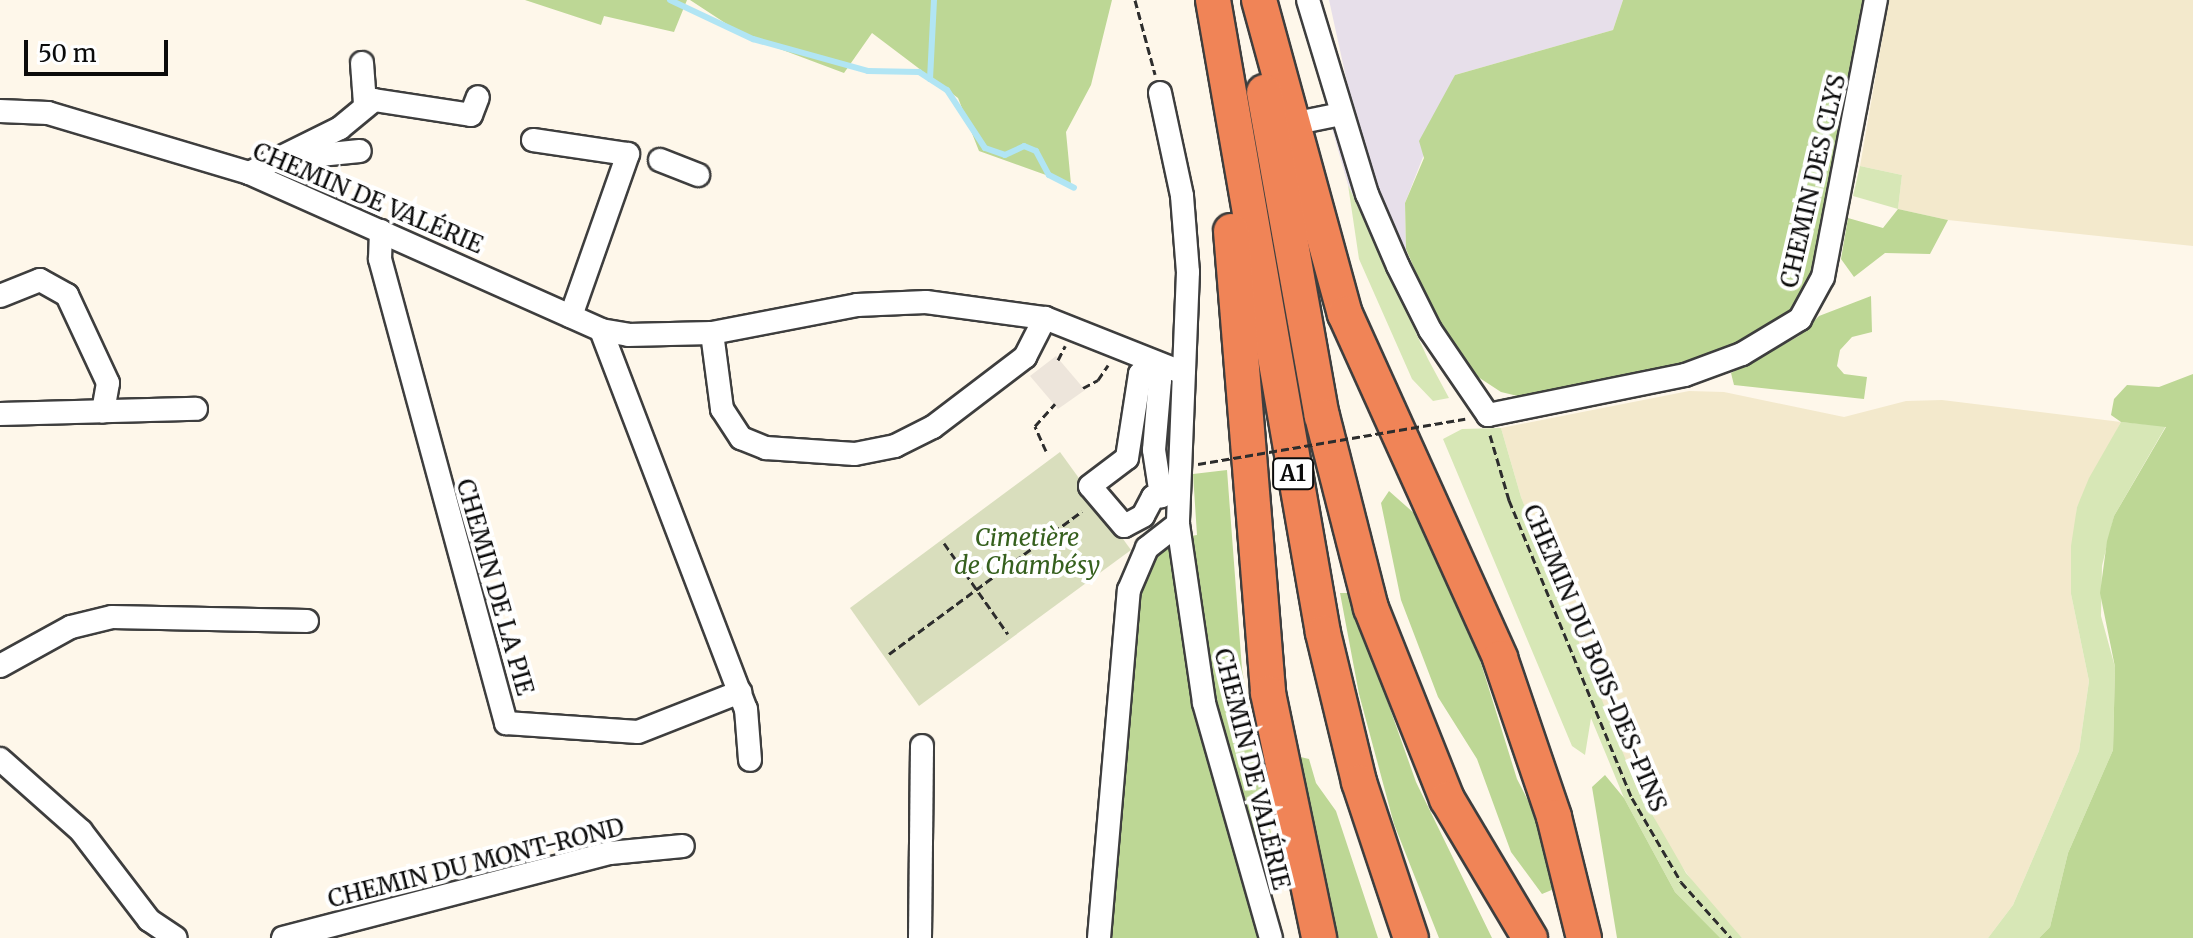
<!DOCTYPE html>
<meta charset="utf-8">
<style>
body{margin:0}
#map{position:relative;width:2193px;height:938px;overflow:hidden;background:#fef7ea;font-family:Merriweather,serif}
div>[style]{position:absolute}
[style*='--x']{left:calc(var(--x)*1px);top:calc(var(--y)*1px);width:calc(var(--w)*1px);rotate:calc(var(--a)*1deg)}
.industrial>*{inset:0;background:#e7dfea}
.farmland>*{inset:0;background:#f3e9cc}
.green>*{inset:0;background:#d7e7b6}
.forest>*{inset:0;background:#bdd795}
.cemetery>*{inset:0;background:#d9debd}
.plaza>*{inset:0;background:#ede5db}
.stream>*{height:6px;margin:-3px;padding:0 3px;transform-origin:3px;border-radius:3px;background:#b1e5f4}
.path>*{height:3px;margin-top:-1.5px;transform-origin:0;background:repeating-linear-gradient(90deg,#2d2d2d 0 8px,transparent 0 12px)}
.roads{filter:drop-shadow(2px 0 #3e3e3e) drop-shadow(-2px 0 #3e3e3e) drop-shadow(0 2px #3e3e3e) drop-shadow(0 -2px #3e3e3e)}
.minor>*{height:22px;margin:-11px;padding:0 11px;transform-origin:11px;border-radius:11px;background:#fff}
.highway>*{height:34px;margin:-17px;padding:0 17px;transform-origin:17px;border-radius:17px;background:#f08457}
.path-bridge>*{height:3px;margin-top:-1.5px;transform-origin:0;background:repeating-linear-gradient(90deg,#2d2d2d 0 8px,transparent 0 12px)}
span{translate:-50% -50%;white-space:nowrap;text-align:center;line-height:1.15;-webkit-text-stroke:8px #fff;paint-order:stroke}
.shield-label span{padding:2px 6px;background:#fff;border:2px solid;border-radius:6px;-webkit-text-stroke-width:0}
.shield-label{font-size:22px;color:#0b0b0b;font-weight:700}
.street-label{font-size:24px;color:#0b0b0b}
.park-label{font-size:24px;color:#36601e;font-style:italic}
.scale{position:absolute;left:24px;top:40px;width:144px;height:36px;box-sizing:border-box;border:4px solid #0b0b0b;border-top:0;padding-left:10px;font-size:24px;line-height:28px;white-space:nowrap;color:#0b0b0b;-webkit-text-stroke:6px #fff;paint-order:stroke}
</style>
<div id="map">
<div class="industrial">
<i style="clip-path:polygon(1329px 0,1623px 0,1613px 30px,1455px 75px,1405px 203px,1406px 249px,1383px 259px,1348px 185px,1327px 111px,1352px 105px)"></i>
</div>
<div class="farmland">
<i style="clip-path:polygon(1889px 0,2193px 0,2193px 246px,1948px 220px,1898px 209px,1902px 175px,1860px 166px)"></i>
<i style="clip-path:polygon(1689px 391px,1724px 392px,1844px 417px,1906px 401px,1942px 400px,2121px 422px,2077px 507px,2071px 594px,2089px 681px,2079px 751px,2013px 905px,1988px 938px,1742px 938px,1702px 895px,1669px 848px,1616px 741px,1521px 497px,1501px 428px)"></i>
</div>
<div class="green">
<i style="clip-path:polygon(1860px 166px,1902px 175px,1898px 209px,1853px 196px)"></i>
<i style="clip-path:polygon(1348px 185px,1428px 359px,1449px 398px,1433px 401px,1412px 379px,1359px 259px)"></i>
<i style="clip-path:polygon(2121px 422px,2166px 426px,2114px 516px,2102px 566px,2101px 616px,2115px 667px,2113px 750px,2068px 853px,2050px 927px,2039px 938px,1988px 938px,2013px 905px,2079px 751px,2089px 681px,2071px 594px,2071px 546px,2077px 507px,2089px 478px)"></i>
<i style="clip-path:polygon(1501px 428px,1521px 497px,1637px 788px,1686px 873px,1742px 938px,1719px 938px,1675px 892px,1624px 798px,1591px 718px,1585px 755px,1572px 746px,1443px 439px,1462px 429px)"></i>
</div>
<div class="forest">
<i style="clip-path:polygon(525px 0,687px 0,674px 32px,604px 16px,601px 25px)"></i>
<i style="clip-path:polygon(690px 0,1112px 0,1091px 85px,1066px 132px,1071px 184px,979px 151px,958px 98px,872px 33px,844px 73px,745px 36px)"></i>
<i style="clip-path:polygon(1623px 0,1864px 0,1843px 138px,1809px 288px,1797px 309px,1759px 335px,1708px 358px,1526px 398px,1501px 392px,1472px 373px,1433px 312px,1406px 249px,1405px 203px,1424px 158px,1419px 141px,1455px 75px,1613px 30px)"></i>
<i style="clip-path:polygon(1898px 209px,1948px 220px,1930px 254px,1885px 253px,1854px 277px,1841px 259px,1848px 218px,1883px 228px)"></i>
<i style="clip-path:polygon(1871px 296px,1872px 332px,1852px 337px,1840px 350px,1837px 366px,1844px 374px,1867px 377px,1864px 399px,1734px 385px,1731px 373px,1799px 336px,1819px 316px)"></i>
<i style="clip-path:polygon(2193px 374px,2193px 938px,2039px 938px,2050px 927px,2068px 853px,2113px 750px,2115px 667px,2100px 593px,2107px 541px,2114px 516px,2166px 427px,2121px 422px,2111px 415px,2114px 399px,2127px 385px,2159px 387px)"></i>
<i style="clip-path:polygon(1227px 470px,1242px 669px,1276px 862px,1241px 872px,1262px 938px,1106px 938px,1143px 576px,1167px 540px,1197px 535px,1193px 474px)"></i>
<i style="clip-path:polygon(1389px 491px,1415px 514px,1475px 644px,1517px 779px,1540px 824px,1554px 889px,1542px 894px,1511px 852px,1477px 759px,1438px 697px,1401px 600px,1381px 503px)"></i>
<i style="clip-path:polygon(1340px 593px,1349px 593px,1416px 782px,1492px 938px,1439px 938px,1394px 824px,1359px 694px)"></i>
<i style="clip-path:polygon(1292px 755px,1309px 759px,1316px 783px,1336px 811px,1378px 938px,1336px 938px)"></i>
<i style="clip-path:polygon(1605px 775px,1624px 798px,1675px 892px,1720px 938px,1617px 938px,1592px 787px)"></i>
</div>
<div class="cemetery">
<i style="clip-path:polygon(1060px 452px,1131px 550px,919px 706px,850px 608px)"></i>
</div>
<div class="plaza">
<i style="clip-path:polygon(1056px 356px,1085px 390px,1058px 409px,1030px 376px)"></i>
</div>
<div class="stream">
<i style="--x:670;--y:0;--w:92;--a:25.2"></i>
<i style="--x:753;--y:39;--w:119;--a:15.5"></i>
<i style="--x:868;--y:71;--w:51;--a:1.1"></i>
<i style="--x:919;--y:72;--w:33;--a:33"></i>
<i style="--x:947;--y:90;--w:69;--a:56.8"></i>
<i style="--x:985;--y:148;--w:21;--a:19"></i>
<i style="--x:1005;--y:155;--w:21;--a:-25"></i>
<i style="--x:1024;--y:146;--w:13;--a:23"></i>
<i style="--x:1036;--y:151;--w:27;--a:62"></i>
<i style="--x:1049;--y:175;--w:28;--a:27"></i>
<i style="--x:930;--y:79;--w:79;--a:-87.1"></i>
</div>
<div class="path">
<i style="--x:1135;--y:0;--w:77;--a:74.9"></i>
<i style="--x:1058;--y:360;--w:16;--a:-63"></i>
<i style="--x:1083;--y:388;--w:17;--a:-28"></i>
<i style="--x:1098;--y:380;--w:18;--a:-56"></i>
<i style="--x:1490;--y:435;--w:68;--a:73.7"></i>
<i style="--x:1509;--y:500;--w:322;--a:67.6"></i>
<i style="--x:1632;--y:798;--w:97;--a:59.7"></i>
<i style="--x:1681;--y:882;--w:75;--a:48.2"></i>
<i style="--x:1046;--y:451;--w:27;--a:-114"></i>
<i style="--x:1035;--y:426;--w:30;--a:-48"></i>
<i style="--x:944;--y:543;--w:111;--a:54.9"></i>
<i style="--x:889;--y:654;--w:240;--a:-36.5"></i>
</div>
<div class="roads">
<div class="minor">
<i style="--x:1308;--y:0;--w:203;--a:73.1"></i>
<i style="--x:1367;--y:194;--w:78;--a:66.7"></i>
<i style="--x:1398;--y:266;--w:72;--a:63.4"></i>
<i style="--x:1430;--y:330;--w:103;--a:55.7"></i>
<i style="--x:1488;--y:415;--w:201;--a:-11.5"></i>
<i style="--x:1685;--y:375;--w:61;--a:-20.2"></i>
<i style="--x:1742;--y:354;--w:68;--a:-31.1"></i>
<i style="--x:1800;--y:319;--w:48;--a:-61.3"></i>
<i style="--x:1823;--y:277;--w:282;--a:-79.2"></i>
<i style="--x:362;--y:63;--w:41;--a:85.8"></i>
<i style="--x:1160;--y:93;--w:105;--a:77.9"></i>
<i style="--x:1182;--y:196;--w:76;--a:85.5"></i>
<i style="--x:1188;--y:272;--w:252;--a:92.3"></i>
<i style="--x:1178;--y:524;--w:181;--a:81.7"></i>
<i style="--x:1204;--y:703;--w:244;--a:74.1"></i>
<i style="--x:0;--y:111;--w:48;--a:2.4"></i>
<i style="--x:48;--y:113;--w:210;--a:16.6"></i>
<i style="--x:249;--y:173;--w:385;--a:24"></i>
<i style="--x:601;--y:330;--w:27;--a:10"></i>
<i style="--x:628;--y:335;--w:84;--a:-1.4"></i>
<i style="--x:712;--y:333;--w:148;--a:-10.9"></i>
<i style="--x:857;--y:305;--w:69;--a:-2.5"></i>
<i style="--x:926;--y:302;--w:120;--a:7.7"></i>
<i style="--x:1045;--y:318;--w:149;--a:21.7"></i>
<i style="--x:1292;--y:124;--w:50;--a:-11.5"></i>
<i style="--x:533;--y:140;--w:96;--a:8.4"></i>
<i style="--x:628;--y:154;--w:172;--a:109.4"></i>
<i style="--x:290;--y:158;--w:70;--a:-5.7"></i>
<i style="--x:660;--y:160;--w:41;--a:21.5"></i>
<i style="--x:249;--y:173;--w:102;--a:-26.3"></i>
<i style="--x:340;--y:128;--w:44;--a:-39.5"></i>
<i style="--x:374;--y:100;--w:98;--a:8.8"></i>
<i style="--x:471;--y:115;--w:19;--a:-69"></i>
<i style="--x:381;--y:231;--w:28;--a:92"></i>
<i style="--x:380;--y:259;--w:481;--a:74.8"></i>
<i style="--x:506;--y:723;--w:132;--a:3.9"></i>
<i style="--x:638;--y:732;--w:110;--a:-21.4"></i>
<i style="--x:0;--y:296;--w:43;--a:-21.8"></i>
<i style="--x:40;--y:280;--w:31;--a:29"></i>
<i style="--x:67;--y:295;--w:97;--a:65"></i>
<i style="--x:108;--y:383;--w:29;--a:100"></i>
<i style="--x:601;--y:330;--w:406;--a:69.1"></i>
<i style="--x:746;--y:709;--w:51;--a:85.5"></i>
<i style="--x:712;--y:333;--w:77;--a:82.5"></i>
<i style="--x:722;--y:409;--w:35;--a:57"></i>
<i style="--x:741;--y:438;--w:27;--a:22"></i>
<i style="--x:766;--y:448;--w:89;--a:3.9"></i>
<i style="--x:855;--y:454;--w:41;--a:-11.3"></i>
<i style="--x:895;--y:446;--w:42;--a:-26.6"></i>
<i style="--x:933;--y:427;--w:116;--a:-37.3"></i>
<i style="--x:1025;--y:357;--w:44;--a:-62.9"></i>
<i style="--x:1140;--y:374;--w:21;--a:17"></i>
<i style="--x:1160;--y:380;--w:70;--a:94.9"></i>
<i style="--x:1154;--y:450;--w:47;--a:81.3"></i>
<i style="--x:1161;--y:496;--w:8;--a:173"></i>
<i style="--x:1153;--y:497;--w:21;--a:118"></i>
<i style="--x:1143;--y:516;--w:21;--a:152"></i>
<i style="--x:1124;--y:526;--w:52;--a:-130.4"></i>
<i style="--x:1090;--y:486;--w:46;--a:-37.1"></i>
<i style="--x:1127;--y:458;--w:85;--a:-81.2"></i>
<i style="--x:0;--y:414;--w:196;--a:-1.5"></i>
<i style="--x:0;--y:666;--w:81;--a:-28.8"></i>
<i style="--x:71;--y:627;--w:42;--a:-13.7"></i>
<i style="--x:112;--y:617;--w:195;--a:1.2"></i>
<i style="--x:0;--y:759;--w:108;--a:41.6"></i>
<i style="--x:81;--y:831;--w:112;--a:52.6"></i>
<i style="--x:149;--y:920;--w:32;--a:34"></i>
<i style="--x:283;--y:938;--w:338;--a:-14.6"></i>
<i style="--x:610;--y:853;--w:73;--a:-5.5"></i>
<i style="--x:920;--y:938;--w:192;--a:-89.4"></i>
<i style="--x:1099;--y:938;--w:349;--a:-85.1"></i>
<i style="--x:1129;--y:590;--w:46;--a:-66.8"></i>
<i style="--x:1147;--y:548;--w:39;--a:-38"></i>
</div>
<div class="highway">
<i style="--x:1213;--y:0;--w:642;--a:80.14"></i>
<i style="--x:1323;--y:633;--w:153;--a:76.4"></i>
<i style="--x:1359;--y:782;--w:164;--a:71.6"></i>
<i style="--x:1259;--y:0;--w:326;--a:74.7"></i>
<i style="--x:1345;--y:314;--w:377;--a:65.7"></i>
<i style="--x:1500;--y:658;--w:168;--a:71.2"></i>
<i style="--x:1554;--y:817;--w:125;--a:76.1"></i>
<i style="--x:1264;--y:92;--w:329;--a:79.9"></i>
<i style="--x:1322;--y:416;--w:198;--a:75.7"></i>
<i style="--x:1371;--y:608;--w:206;--a:68.3"></i>
<i style="--x:1447;--y:799;--w:162;--a:59.2"></i>
<i style="--x:1231;--y:231;--w:463;--a:85.4"></i>
<i style="--x:1268;--y:693;--w:250;--a:78.2"></i>
</div>
</div>
<div class="path-bridge">
<i style="--x:1198;--y:464;--w:271;--a:-9.6"></i>
</div>
<div class="shield-label">
<span style="left:1293px;top:474px">A1</span>
</div>
<div class="street-label">
<span style="left:1813px;top:181px;rotate:-77deg">CHEMIN DES CLYS</span>
<span style="left:368px;top:198px;rotate:23deg">CHEMIN DE VALÉRIE</span>
<span style="left:495px;top:587px;rotate:74deg">CHEMIN DE LA PIE</span>
<span style="left:1595px;top:658px;rotate:67deg">CHEMIN DU BOIS-DES-PINS</span>
<span style="left:1252px;top:769px;rotate:76deg">CHEMIN DE VALÉRIE</span>
<span style="left:476px;top:863px;rotate:-14deg">CHEMIN DU MONT-ROND</span>
</div>
<div class="park-label">
<span style="left:1027px;top:552px">Cimetière<br>de Chambésy</span>
</div>
<div class="scale">50 m</div>
</div>
